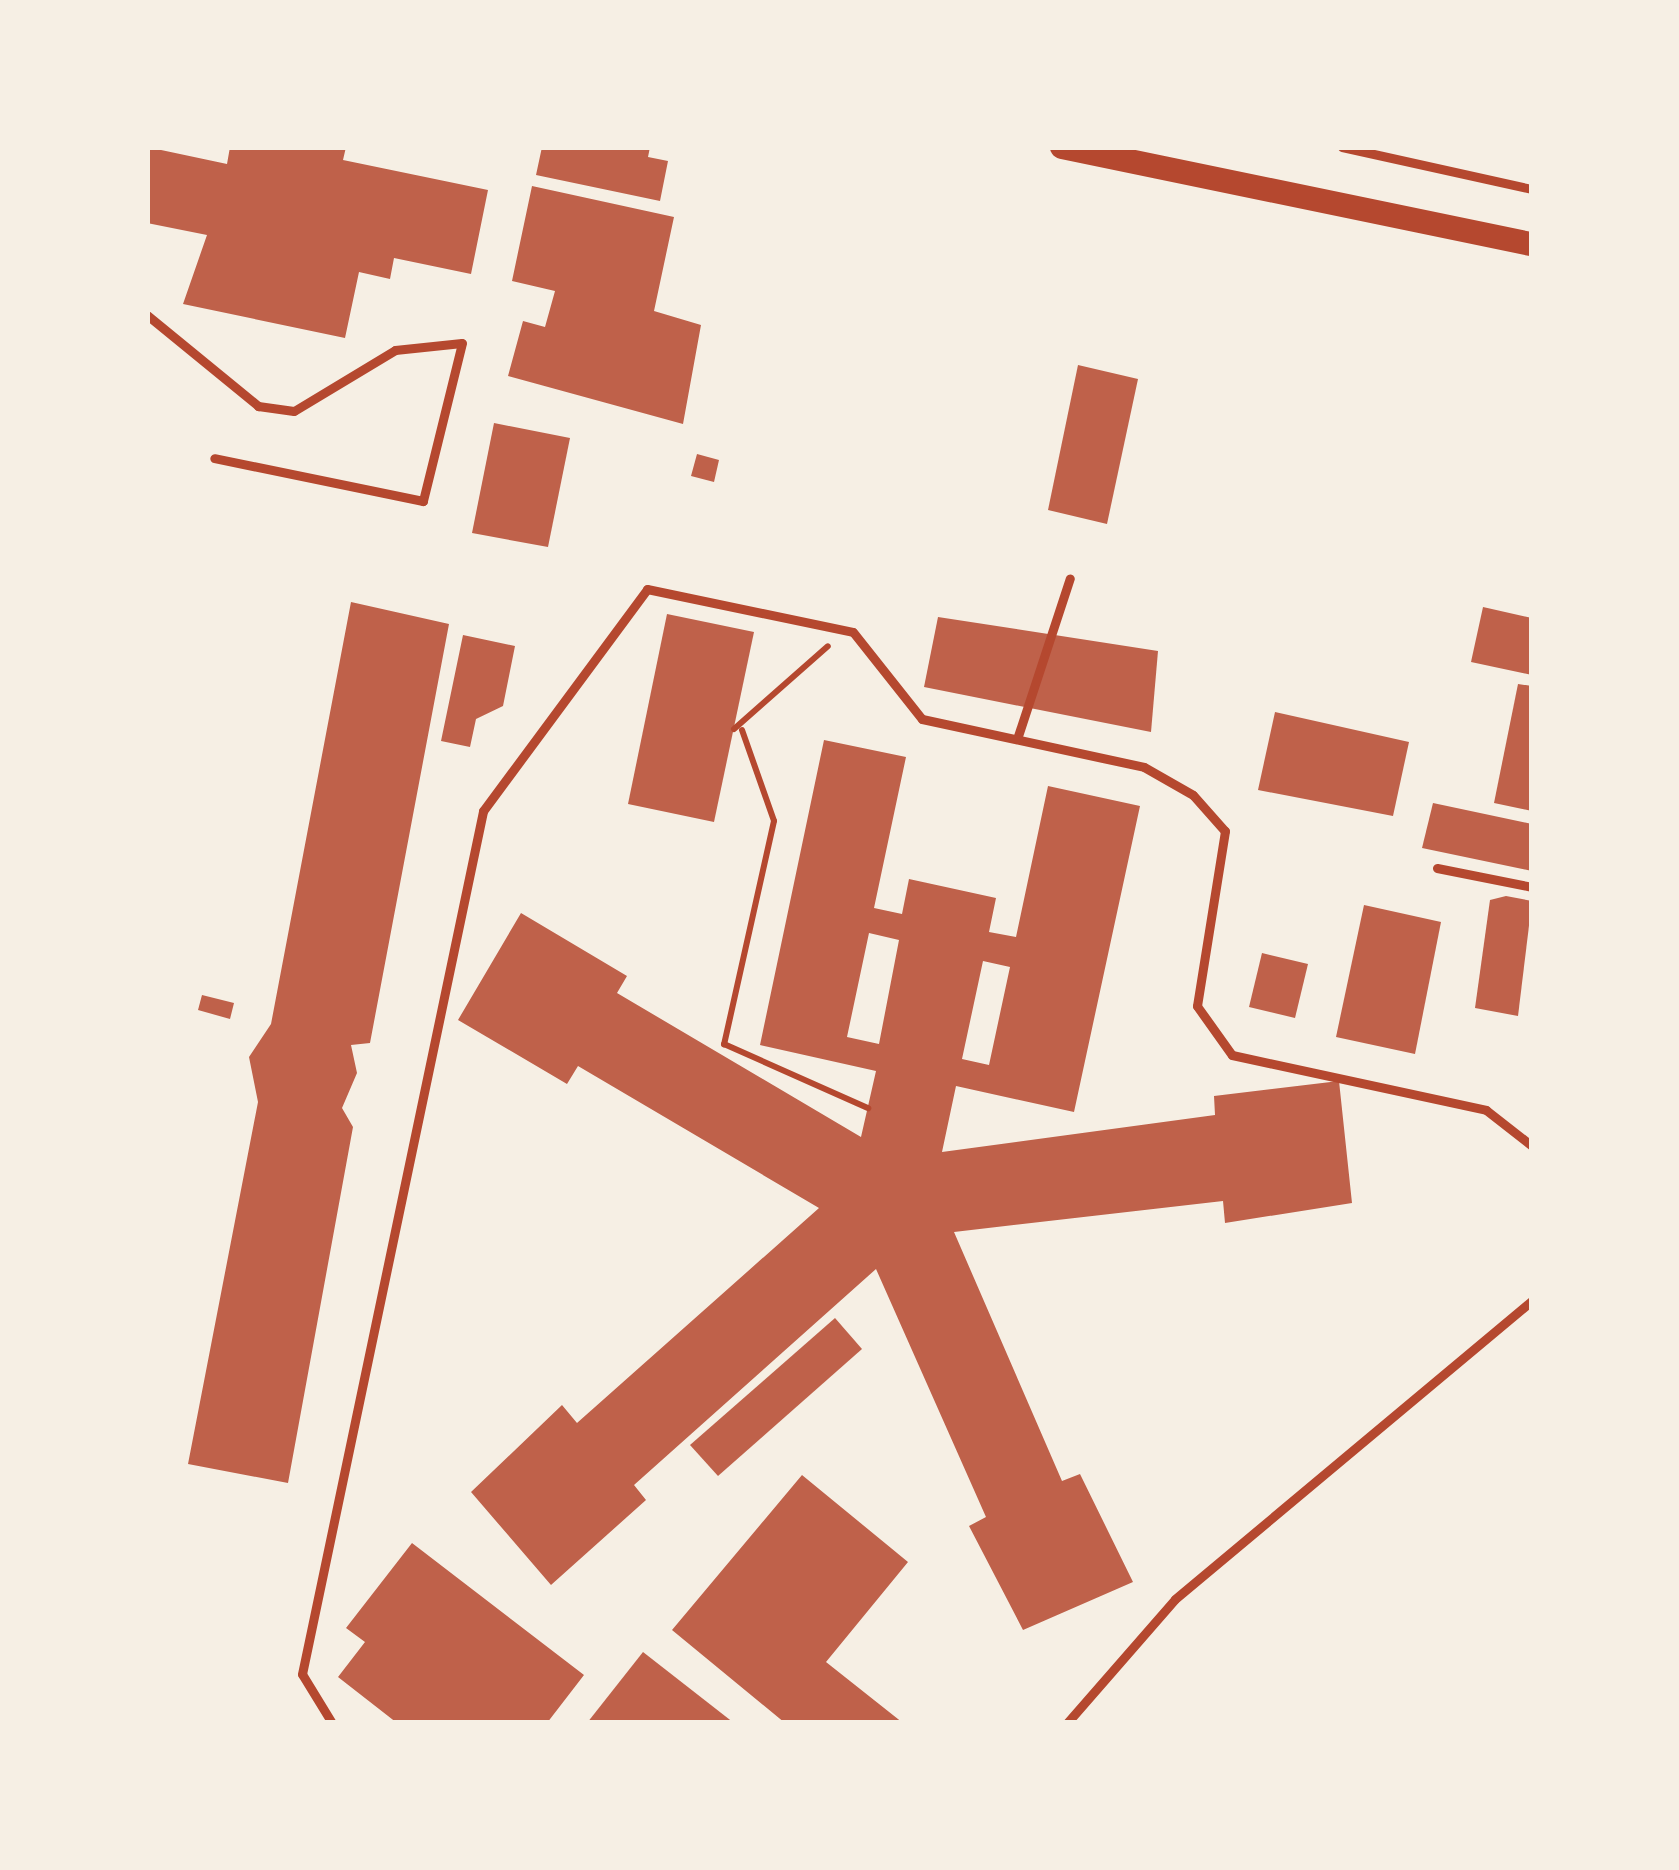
<!DOCTYPE html>
<style>
body{margin:0}
#map{position:relative;width:1679px;height:1870px;overflow:hidden;background:#f6efe4;font-family:Mulish,sans-serif}
div>[style]{position:absolute}
[style*='--x']{left:calc(var(--x)*1px);top:calc(var(--y)*1px);width:calc(var(--w)*1px);rotate:calc(var(--a)*1deg)}
.building>*{inset:0;background:#bf614a}
.path>*{height:6px;margin:-3px;padding:0 3px;transform-origin:3px;border-radius:3px;background:#b5482f}
.service>*{height:9px;margin:-4.5px;padding:0 4.5px;transform-origin:4.5px;border-radius:4.5px;background:#b5482f}
.secondary>*{height:24px;margin:-12px;padding:0 12px;transform-origin:12px;border-radius:12px;background:#b5482f}
span{translate:-50% -50%;white-space:nowrap;text-align:center;line-height:1.15;-webkit-text-stroke:10px #f6efe4;paint-order:stroke}
.frame{position:absolute;inset:0;border:150px solid #f6efe4;pointer-events:none}
</style>
<div id="map">
<div class="building">
<i style="clip-path:polygon(147px 147px,227px 164px,230px 147px,346px 147px,343px 160px,488px 190px,471px 274px,394px 258px,390px 279px,359px 272px,345px 338px,183px 304px,207px 235px,147px 223px)"></i>
<i style="clip-path:polygon(542px 147px,650px 147px,648px 157px,668px 161px,660px 201px,536px 175px)"></i>
<i style="clip-path:polygon(532px 186px,674px 217px,654px 311px,701px 325px,683px 424px,508px 376px,523px 321px,545px 327px,555px 291px,512px 281px)"></i>
<i style="clip-path:polygon(1078px 365px,1138px 379px,1107px 524px,1048px 510px)"></i>
<i style="clip-path:polygon(494px 423px,570px 438px,548px 547px,472px 533px)"></i>
<i style="clip-path:polygon(697px 454px,719px 460px,714px 482px,691px 476px)"></i>
<i style="clip-path:polygon(351px 602px,449px 624px,370px 1043px,351px 1045px,357px 1073px,342px 1108px,353px 1127px,288px 1483px,188px 1464px,258px 1102px,249px 1057px,271px 1024px)"></i>
<i style="clip-path:polygon(1483px 607px,1532px 618px,1532px 675px,1471px 662px)"></i>
<i style="clip-path:polygon(667px 614px,754px 632px,714px 822px,628px 804px)"></i>
<i style="clip-path:polygon(938px 617px,1158px 651px,1151px 732px,924px 687px)"></i>
<i style="clip-path:polygon(463px 635px,515px 646px,503px 706px,476px 719px,470px 747px,441px 741px)"></i>
<i style="clip-path:polygon(1518px 684px,1532px 686px,1532px 811px,1494px 803px)"></i>
<i style="clip-path:polygon(1275px 712px,1409px 742px,1393px 816px,1258px 790px)"></i>
<i style="clip-path:polygon(evenodd,824px 740px,906px 757px,874px 908px,902px 914px,909px 879px,996px 898px,989px 932px,1016px 937px,1048px 786px,1140px 806px,1074px 1112px,956px 1086px,942px 1152px,1215px 1115px,1214px 1096px,1339px 1081px,1352px 1203px,1225px 1223px,1223px 1201px,954px 1232px,1062px 1481px,1080px 1474px,1133px 1582px,1023px 1630px,969px 1526px,986px 1517px,876px 1269px,634px 1485px,646px 1500px,551px 1585px,471px 1492px,562px 1405px,577px 1423px,819px 1208px,578px 1066px,567px 1084px,458px 1020px,521px 913px,627px 976px,617px 993px,861px 1137px,876px 1071px,760px 1045px,824px 740px,869px 933px,899px 940px,879px 1044px,847px 1037px,869px 933px,824px 740px,983px 961px,1010px 967px,989px 1065px,962px 1059px,983px 961px)"></i>
<i style="clip-path:polygon(1433px 803px,1532px 824px,1532px 871px,1422px 848px)"></i>
<i style="clip-path:polygon(1506px 896px,1532px 901px,1518px 1016px,1475px 1008px,1490px 900px)"></i>
<i style="clip-path:polygon(1364px 905px,1441px 922px,1415px 1054px,1336px 1037px)"></i>
<i style="clip-path:polygon(1262px 953px,1308px 964px,1295px 1018px,1249px 1007px)"></i>
<i style="clip-path:polygon(202px 995px,234px 1003px,230px 1019px,198px 1010px)"></i>
<i style="clip-path:polygon(835px 1318px,862px 1349px,718px 1476px,690px 1445px)"></i>
<i style="clip-path:polygon(802px 1475px,908px 1562px,826px 1662px,903px 1723px,785px 1723px,672px 1630px)"></i>
<i style="clip-path:polygon(412px 1543px,584px 1675px,547px 1723px,397px 1723px,338px 1677px,365px 1642px,346px 1628px)"></i>
<i style="clip-path:polygon(643px 1652px,734px 1723px,587px 1723px)"></i>
</div>
<div class="path">
<i style="--x:734;--y:729;--w:125;--a:-41.4"></i>
<i style="--x:742;--y:730;--w:96;--a:70.6"></i>
<i style="--x:774;--y:821;--w:229;--a:102.6"></i>
<i style="--x:724;--y:1044;--w:158;--a:24"></i>
</div>
<div class="service">
<i style="--x:1342;--y:147;--w:195;--a:12.5"></i>
<i style="--x:147;--y:315;--w:144;--a:39.3"></i>
<i style="--x:258;--y:406;--w:36;--a:8"></i>
<i style="--x:294;--y:411;--w:118;--a:-31.1"></i>
<i style="--x:395;--y:350;--w:67;--a:-6"></i>
<i style="--x:462;--y:343;--w:163;--a:103.9"></i>
<i style="--x:423;--y:501;--w:213;--a:-168.4"></i>
<i style="--x:1017;--y:739;--w:169;--a:-71.8"></i>
<i style="--x:1437;--y:868;--w:97;--a:11.3"></i>
<i style="--x:332;--y:1723;--w:57;--a:-121.5"></i>
<i style="--x:302;--y:1674;--w:882;--a:-78.15"></i>
<i style="--x:483;--y:811;--w:276;--a:-53.5"></i>
<i style="--x:647;--y:589;--w:210;--a:11.8"></i>
<i style="--x:853;--y:632;--w:111;--a:51.6"></i>
<i style="--x:922;--y:719;--w:227;--a:12.2"></i>
<i style="--x:1144;--y:767;--w:56;--a:29.7"></i>
<i style="--x:1193;--y:795;--w:48;--a:48.4"></i>
<i style="--x:1225;--y:831;--w:177;--a:99.1"></i>
<i style="--x:1197;--y:1006;--w:60;--a:54.5"></i>
<i style="--x:1232;--y:1055;--w:260;--a:12.2"></i>
<i style="--x:1486;--y:1110;--w:58;--a:38"></i>
<i style="--x:1067;--y:1723;--w:164;--a:-48.9"></i>
<i style="--x:1175;--y:1599;--w:465;--a:-39.9"></i>
</div>
<div class="secondary">
<i style="--x:1062;--y:147;--w:480;--a:11.7"></i>
</div>
<div class="frame"></div>
</div>
